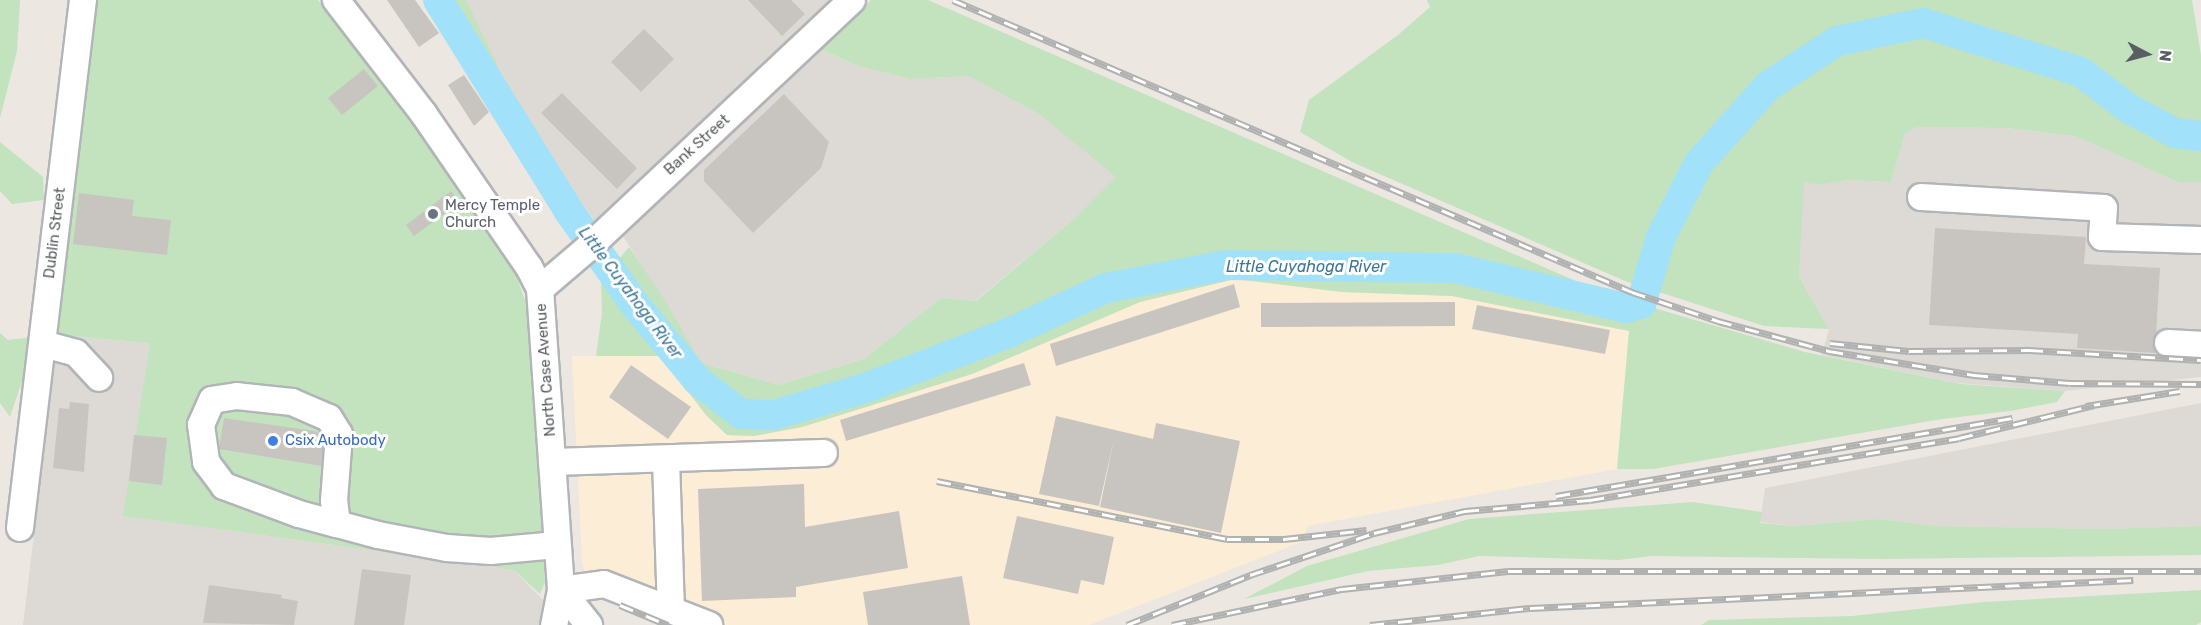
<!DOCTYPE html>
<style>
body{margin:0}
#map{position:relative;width:2201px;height:625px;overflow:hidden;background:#ece8e1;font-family:Rubik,sans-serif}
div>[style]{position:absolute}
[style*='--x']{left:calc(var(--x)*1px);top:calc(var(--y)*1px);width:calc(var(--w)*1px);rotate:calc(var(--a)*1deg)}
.commercial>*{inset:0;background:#fcedd6}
.industrial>*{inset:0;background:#dddad5}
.green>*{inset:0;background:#c3e2be}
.river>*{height:30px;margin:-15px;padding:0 15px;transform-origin:15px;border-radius:15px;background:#a2e1fa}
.building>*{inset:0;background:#c8c5c0}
.roads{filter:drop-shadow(2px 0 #b2b5b8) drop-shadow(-2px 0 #b2b5b8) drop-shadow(0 2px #b2b5b8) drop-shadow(0 -2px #b2b5b8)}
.minor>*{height:26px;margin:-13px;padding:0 13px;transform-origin:13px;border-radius:13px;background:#fff}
.rail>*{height:7px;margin-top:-3.5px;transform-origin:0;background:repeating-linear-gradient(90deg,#fff 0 14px,#b0b1b1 0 28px);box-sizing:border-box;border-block:2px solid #b0b1b1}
.dots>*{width:16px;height:16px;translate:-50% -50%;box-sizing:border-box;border:3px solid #fff;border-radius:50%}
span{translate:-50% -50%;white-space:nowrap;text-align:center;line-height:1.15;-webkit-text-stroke:6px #fff;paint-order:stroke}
.street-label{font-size:15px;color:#595e61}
.worship-label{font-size:15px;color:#5b616d}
.left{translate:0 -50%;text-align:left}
.shop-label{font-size:15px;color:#366cbe}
.water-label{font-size:16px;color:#3c779a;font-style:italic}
.north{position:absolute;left:2117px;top:24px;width:60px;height:60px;-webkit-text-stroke:4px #fff;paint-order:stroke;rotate:96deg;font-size:16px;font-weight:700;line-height:24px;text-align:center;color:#595e61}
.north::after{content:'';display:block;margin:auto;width:21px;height:27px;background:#595e61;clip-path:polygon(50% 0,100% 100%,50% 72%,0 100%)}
</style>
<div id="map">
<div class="commercial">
<i style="clip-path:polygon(1235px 279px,1342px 292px,1452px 296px,1629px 331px,1617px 469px,1307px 526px,1304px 541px,1089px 625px,681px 625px,587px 580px,582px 562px,572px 356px,661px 356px,704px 413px,727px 435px,754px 436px,802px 427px,972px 374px,1140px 302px)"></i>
</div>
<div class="industrial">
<i style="clip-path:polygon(447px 0,833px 0,595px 221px,525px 128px)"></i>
<i style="clip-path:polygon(821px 49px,858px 66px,911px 79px,968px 76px,1039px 114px,1117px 177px,1075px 218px,975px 301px,941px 298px,864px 359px,779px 385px,701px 363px,623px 236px)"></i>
<i style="clip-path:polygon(1917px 127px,2005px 128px,2075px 136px,2180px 183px,2201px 182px,2201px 377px,2065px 391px,1957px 383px,1822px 355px,1829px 329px,1799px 277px,1803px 181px,1820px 185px,1848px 180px,1891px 182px,1905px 132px)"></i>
<i style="clip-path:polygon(58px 335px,150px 343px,124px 516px,514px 570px,546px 603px,544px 625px,23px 625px)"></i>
<i style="clip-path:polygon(2201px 403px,2201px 526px,2104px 529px,1938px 526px,1878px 519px,1793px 526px,1760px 522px,1765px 488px)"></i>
</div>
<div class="green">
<i style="clip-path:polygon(0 0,20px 0,17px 51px,0 118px)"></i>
<i style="clip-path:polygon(97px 0,318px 0,401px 105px,516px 274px,531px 318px,545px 582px,540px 594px,514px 570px,123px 516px,150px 343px,58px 335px)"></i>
<i style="clip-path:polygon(427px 0,466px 0,497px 64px,501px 81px,498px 92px,490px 91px)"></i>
<i style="clip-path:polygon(871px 0,928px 0,1606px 294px,1805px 352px,1961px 384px,2065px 391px,2057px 402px,2010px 411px,1942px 419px,1653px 469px,1617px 469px,1629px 331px,1452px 296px,1342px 292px,1235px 279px,1140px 302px,972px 374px,802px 427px,754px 436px,727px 435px,706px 415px,661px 356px,596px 356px,602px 313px,601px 280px,629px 247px,666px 302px,701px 363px,779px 385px,864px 359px,941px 298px,976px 301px,1075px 218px,1116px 177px,1039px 114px,968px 76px,911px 79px,858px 66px,821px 49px)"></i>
<i style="clip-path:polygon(1427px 0,2192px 0,2201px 55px,2201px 182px,2180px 183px,2075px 136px,2005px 128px,1917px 127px,1905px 133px,1891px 182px,1848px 180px,1820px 185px,1804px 182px,1799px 277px,1829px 329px,1764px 326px,1625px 281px,1352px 162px,1300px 132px,1309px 100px,1398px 35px,1430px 7px)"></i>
<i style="clip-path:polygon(0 142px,43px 177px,44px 200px,12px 204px,0 191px)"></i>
<i style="clip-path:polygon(0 333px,8px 340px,33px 337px,30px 358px,10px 417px,0 403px)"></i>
<i style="clip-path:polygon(1693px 502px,1762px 512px,1760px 523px,1793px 526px,1878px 519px,1938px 526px,2104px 529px,2201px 526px,2201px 555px,1885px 559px,1651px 556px,1619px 560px,1479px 556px,1438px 565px,1368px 571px,1244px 599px,1307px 566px,1469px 519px)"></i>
<i style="clip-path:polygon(2201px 590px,2201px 622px,2196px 625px,1701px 625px,1709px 620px,1852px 616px,1984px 602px)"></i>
</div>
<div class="river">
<i style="--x:438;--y:0;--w:247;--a:58.2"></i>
<i style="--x:568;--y:210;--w:118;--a:54.7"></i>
<i style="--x:636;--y:306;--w:96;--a:50.5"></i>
<i style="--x:697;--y:380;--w:56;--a:37.7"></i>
<i style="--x:741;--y:414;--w:33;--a:2"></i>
<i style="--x:774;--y:415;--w:98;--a:-16.6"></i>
<i style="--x:868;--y:387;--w:155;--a:-21.1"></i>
<i style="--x:1013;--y:331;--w:102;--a:-24.8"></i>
<i style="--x:1106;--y:288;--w:123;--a:-10.8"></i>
<i style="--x:1227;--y:265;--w:228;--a:0.8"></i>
<i style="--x:1455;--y:268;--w:176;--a:13.2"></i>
<i style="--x:1626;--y:308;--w:16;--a:-15"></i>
<i style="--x:1641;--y:304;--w:70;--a:-73.4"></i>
<i style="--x:1661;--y:237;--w:83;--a:-62.8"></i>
<i style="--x:1699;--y:163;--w:103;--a:-48.1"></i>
<i style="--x:1768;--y:86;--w:82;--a:-33.1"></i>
<i style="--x:1837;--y:41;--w:88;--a:-11.8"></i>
<i style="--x:1923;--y:23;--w:165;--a:17.2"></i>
<i style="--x:2081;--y:72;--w:59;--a:37.5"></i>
<i style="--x:2128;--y:108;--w:53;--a:28"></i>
<i style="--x:2175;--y:133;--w:26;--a:7"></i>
</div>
<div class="building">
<i style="clip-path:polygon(387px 0,415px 0,439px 33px,419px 47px)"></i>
<i style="clip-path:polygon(748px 0,791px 0,805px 14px,782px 36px)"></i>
<i style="clip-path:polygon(644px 29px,674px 59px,641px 92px,611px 62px)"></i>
<i style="clip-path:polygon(364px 69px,378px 86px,342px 115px,328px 98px)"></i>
<i style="clip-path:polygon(464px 75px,489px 112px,474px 126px,448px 85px)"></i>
<i style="clip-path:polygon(562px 93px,637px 168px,617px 189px,541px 113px)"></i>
<i style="clip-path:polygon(784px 94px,829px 142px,821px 168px,753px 233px,704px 181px,704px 170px)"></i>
<i style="clip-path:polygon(451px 191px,460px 202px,414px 236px,406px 225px)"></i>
<i style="clip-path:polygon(79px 193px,134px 200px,132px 216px,171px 220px,167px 255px,73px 244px)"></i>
<i style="clip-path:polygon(1935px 228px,2086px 237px,2084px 264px,2160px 268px,2155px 353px,2077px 348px,2078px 334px,1929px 325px)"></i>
<i style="clip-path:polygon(1234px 284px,1240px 307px,1056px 366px,1050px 344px)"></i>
<i style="clip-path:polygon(1455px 302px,1455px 326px,1261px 327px,1261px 303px)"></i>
<i style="clip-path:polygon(1477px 305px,1610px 330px,1605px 354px,1472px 329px)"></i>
<i style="clip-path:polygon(1024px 363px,1031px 385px,846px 441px,840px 420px)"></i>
<i style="clip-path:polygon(631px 365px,691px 407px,668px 439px,609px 397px)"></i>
<i style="clip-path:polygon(70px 402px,89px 404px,84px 472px,53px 468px,59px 408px,69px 409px)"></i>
<i style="clip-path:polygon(1056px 416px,1153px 439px,1156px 423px,1240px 441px,1221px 533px,1100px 507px,1114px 439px,1099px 506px,1039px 494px)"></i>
<i style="clip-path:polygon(224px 418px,327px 433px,322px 466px,219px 449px)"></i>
<i style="clip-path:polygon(134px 435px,167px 438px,162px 485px,129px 481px)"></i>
<i style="clip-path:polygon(804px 484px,805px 527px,899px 511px,908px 568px,796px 587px,796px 597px,702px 601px,698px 489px)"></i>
<i style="clip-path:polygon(1017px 516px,1114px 537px,1104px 585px,1081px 580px,1078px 594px,1003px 578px)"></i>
<i style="clip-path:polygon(362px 569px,411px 575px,404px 625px,354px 625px)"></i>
<i style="clip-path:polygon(962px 576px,970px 625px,868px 625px,863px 592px)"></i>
<i style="clip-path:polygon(209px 585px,282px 595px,281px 598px,298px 601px,294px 625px,203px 623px)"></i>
</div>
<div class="roads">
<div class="minor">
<i style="--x:336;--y:0;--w:143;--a:52.4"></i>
<i style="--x:423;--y:113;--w:187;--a:55.5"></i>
<i style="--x:529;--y:267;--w:25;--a:63"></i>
<i style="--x:540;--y:289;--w:302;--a:86"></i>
<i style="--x:561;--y:590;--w:36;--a:101"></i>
<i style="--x:1921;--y:197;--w:183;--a:3.4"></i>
<i style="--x:2104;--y:208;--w:29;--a:94"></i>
<i style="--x:2102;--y:237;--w:99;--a:1.7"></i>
<i style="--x:540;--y:289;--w:63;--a:-40.5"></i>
<i style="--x:588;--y:248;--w:362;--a:-43.2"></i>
<i style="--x:2168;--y:343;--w:33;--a:3"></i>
<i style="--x:43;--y:344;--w:34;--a:15"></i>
<i style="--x:76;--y:353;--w:34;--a:47"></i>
<i style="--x:666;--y:460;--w:150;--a:88.1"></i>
<i style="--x:552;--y:462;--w:272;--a:-1.9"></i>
<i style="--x:337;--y:524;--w:23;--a:-97"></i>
<i style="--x:334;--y:501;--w:67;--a:-85.7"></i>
<i style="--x:339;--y:434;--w:19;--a:-122"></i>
<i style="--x:329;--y:418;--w:40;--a:-156.6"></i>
<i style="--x:292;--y:402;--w:55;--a:-173.8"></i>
<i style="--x:237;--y:396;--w:25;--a:171"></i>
<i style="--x:212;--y:400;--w:27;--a:114"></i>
<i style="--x:201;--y:425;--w:37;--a:82"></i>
<i style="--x:206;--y:462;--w:30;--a:53"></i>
<i style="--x:224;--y:486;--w:80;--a:20.5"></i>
<i style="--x:299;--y:514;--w:39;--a:15"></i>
<i style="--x:337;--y:524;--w:42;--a:15"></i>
<i style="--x:378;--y:535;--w:70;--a:10.7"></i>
<i style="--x:447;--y:548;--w:44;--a:3.9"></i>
<i style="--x:491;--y:551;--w:66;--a:-5.2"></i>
<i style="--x:20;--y:528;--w:532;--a:-83.2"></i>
<i style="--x:561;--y:590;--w:43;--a:-7.9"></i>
<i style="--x:604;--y:584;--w:113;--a:21.3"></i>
<i style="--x:561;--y:590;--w:45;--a:51.3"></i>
</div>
</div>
<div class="rail">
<i style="--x:953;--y:0;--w:739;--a:23.27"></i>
<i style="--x:1632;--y:292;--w:91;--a:18.6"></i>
<i style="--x:1718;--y:321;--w:115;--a:15.1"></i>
<i style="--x:1829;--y:351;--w:147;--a:9.4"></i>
<i style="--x:1974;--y:375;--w:96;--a:4.8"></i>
<i style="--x:2070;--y:383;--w:131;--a:0.4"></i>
<i style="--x:1830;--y:343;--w:79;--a:5.8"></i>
<i style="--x:1909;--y:351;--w:120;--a:-0.5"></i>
<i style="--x:2029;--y:350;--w:172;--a:3.3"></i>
<i style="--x:2086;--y:406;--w:95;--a:-9.1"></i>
<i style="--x:937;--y:481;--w:296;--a:11.3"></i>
<i style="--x:1227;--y:539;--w:57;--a:0"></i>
<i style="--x:1284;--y:539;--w:83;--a:-6.2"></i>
<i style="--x:1556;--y:496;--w:463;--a:-9.7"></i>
<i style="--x:620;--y:605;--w:52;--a:22.6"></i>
<i style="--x:1127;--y:625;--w:133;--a:-22.1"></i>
<i style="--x:1250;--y:575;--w:131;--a:-18.7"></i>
<i style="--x:1374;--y:533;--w:94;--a:-13.6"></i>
<i style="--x:1465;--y:511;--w:125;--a:-5"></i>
<i style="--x:1590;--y:500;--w:374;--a:-9.5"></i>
<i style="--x:1959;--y:438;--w:139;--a:-13.7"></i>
<i style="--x:1172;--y:625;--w:174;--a:-12"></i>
<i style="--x:1342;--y:589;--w:167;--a:-6.2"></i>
<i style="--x:1508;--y:571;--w:693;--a:0"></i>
<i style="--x:1370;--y:625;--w:161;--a:-6.1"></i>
<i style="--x:1530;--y:608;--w:604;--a:-2.66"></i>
</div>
<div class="dots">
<i style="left:433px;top:214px;background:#6b7280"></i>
<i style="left:273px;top:441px;background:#3f7fe0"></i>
</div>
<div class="street-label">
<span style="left:697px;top:145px;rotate:-42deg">Bank Street</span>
<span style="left:55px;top:233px;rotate:-83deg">Dublin Street</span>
<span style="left:546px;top:370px;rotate:-94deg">North Case Avenue</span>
</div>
<div class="worship-label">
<span class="left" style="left:445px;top:214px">Mercy Temple<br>Church</span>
</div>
<div class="shop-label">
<span class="left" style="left:285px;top:441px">Csix Autobody</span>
</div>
<div class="water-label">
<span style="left:1306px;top:267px">Little Cuyahoga River</span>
<span style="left:630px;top:293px;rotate:53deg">Little Cuyahoga River</span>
</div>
<div class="north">N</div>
</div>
